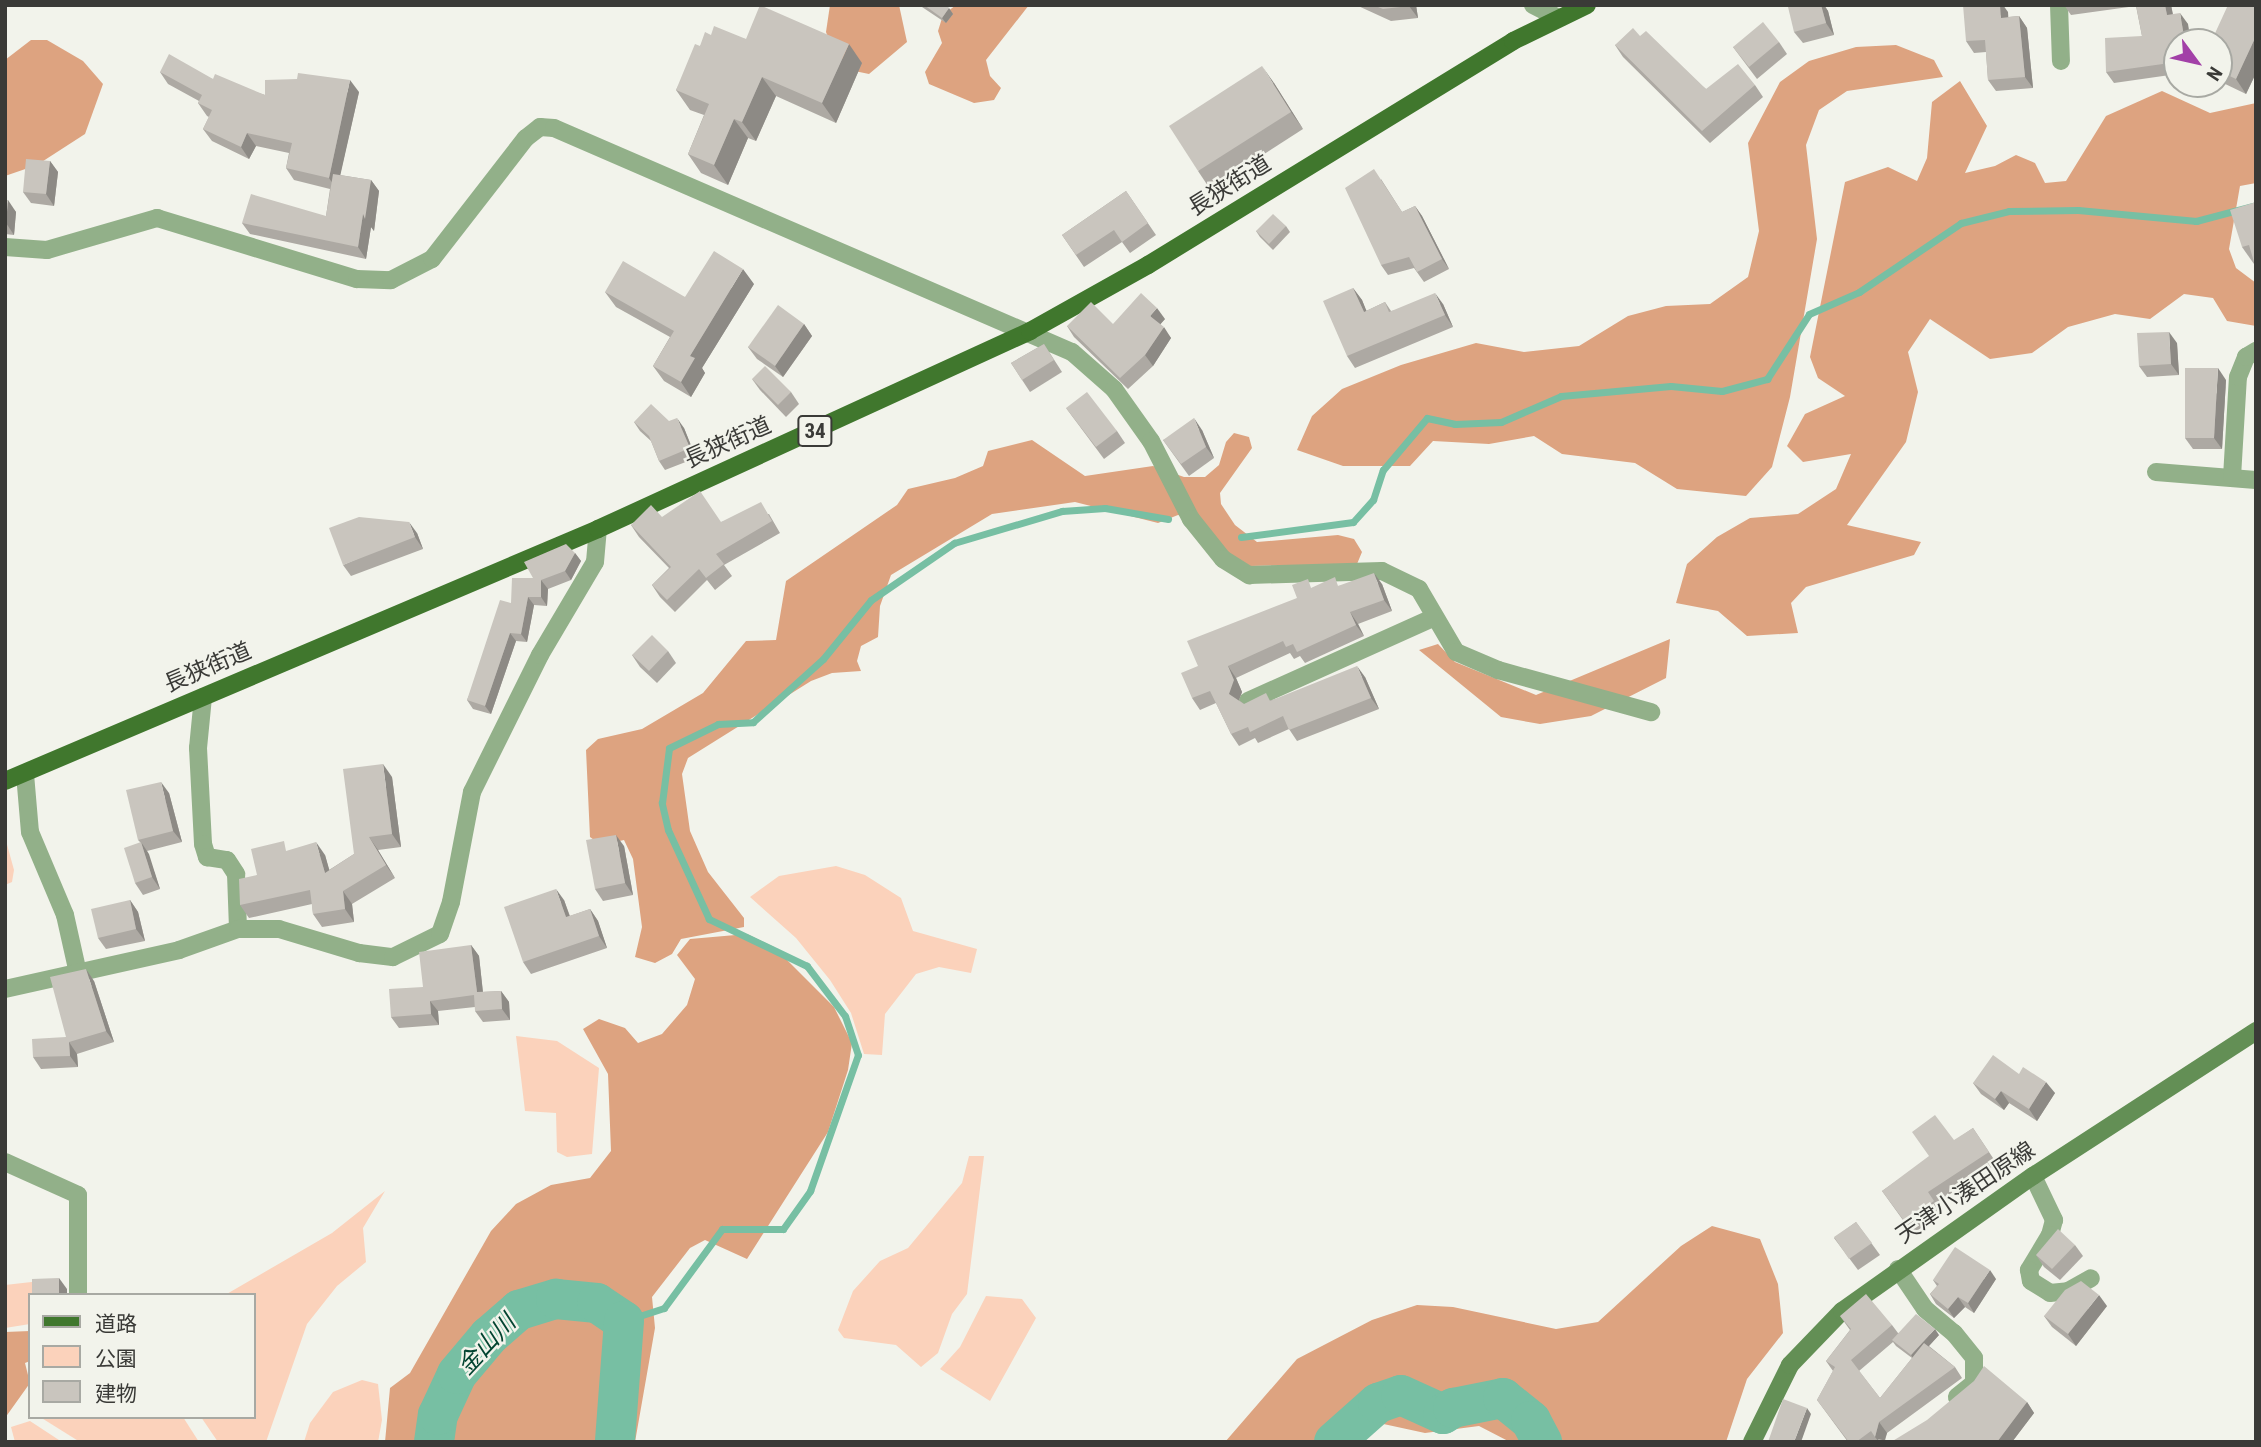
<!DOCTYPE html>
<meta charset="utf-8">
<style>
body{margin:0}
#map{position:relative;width:2261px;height:1447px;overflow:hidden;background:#f2f3eb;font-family:"Roboto Condensed","Noto Sans JP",sans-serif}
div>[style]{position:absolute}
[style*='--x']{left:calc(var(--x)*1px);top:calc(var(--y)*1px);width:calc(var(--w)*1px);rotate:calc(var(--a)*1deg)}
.green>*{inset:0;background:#fbd2bb}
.forest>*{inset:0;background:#dda380}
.stream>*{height:7px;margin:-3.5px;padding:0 3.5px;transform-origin:3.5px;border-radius:3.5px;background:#77bfa3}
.river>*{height:40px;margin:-20px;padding:0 20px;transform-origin:20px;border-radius:20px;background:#77bfa3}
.street>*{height:18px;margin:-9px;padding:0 9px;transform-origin:9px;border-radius:9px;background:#92b089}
.secondary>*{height:18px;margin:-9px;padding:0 9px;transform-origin:9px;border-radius:9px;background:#638f55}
.primary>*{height:18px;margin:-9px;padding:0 9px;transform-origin:9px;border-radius:9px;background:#40772d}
.wall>*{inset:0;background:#ada9a3}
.shaded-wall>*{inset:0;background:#8d8a85}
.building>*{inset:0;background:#c9c5be}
span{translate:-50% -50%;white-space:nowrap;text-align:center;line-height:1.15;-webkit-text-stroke:5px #f2f3eb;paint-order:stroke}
.shield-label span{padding:2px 5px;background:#f2f3eb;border:2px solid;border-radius:5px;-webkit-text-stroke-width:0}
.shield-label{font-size:21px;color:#3a3a37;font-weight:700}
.street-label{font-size:23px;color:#3a3a37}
.water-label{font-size:24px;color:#034431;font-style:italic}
.frame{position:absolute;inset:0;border:7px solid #3a3a37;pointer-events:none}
.legend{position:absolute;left:28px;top:1293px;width:228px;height:126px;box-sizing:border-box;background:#f2f3eb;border:2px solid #a8a9a3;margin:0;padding:9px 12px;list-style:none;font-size:21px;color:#3a3a37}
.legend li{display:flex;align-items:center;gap:14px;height:35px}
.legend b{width:35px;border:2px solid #a8a9a3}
.north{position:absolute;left:2163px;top:28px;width:70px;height:70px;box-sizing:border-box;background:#f2f3eb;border:2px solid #a8a9a3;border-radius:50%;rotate:123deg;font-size:19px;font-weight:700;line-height:28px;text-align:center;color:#3a3a37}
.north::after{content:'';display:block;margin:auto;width:24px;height:32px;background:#a240a7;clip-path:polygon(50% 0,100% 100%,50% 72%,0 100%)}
</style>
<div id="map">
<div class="green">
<i style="clip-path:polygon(5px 837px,14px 870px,12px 882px,5px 885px)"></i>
<i style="clip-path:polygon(836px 866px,865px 875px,901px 898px,913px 931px,977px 949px,971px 973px,939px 967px,916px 974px,885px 1014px,882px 1055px,864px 1054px,851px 1013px,830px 980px,796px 938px,750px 897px,779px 876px)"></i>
<i style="clip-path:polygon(516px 1036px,557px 1041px,599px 1068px,592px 1154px,567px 1157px,557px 1152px,556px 1113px,525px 1111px)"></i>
<i style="clip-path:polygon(969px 1156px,984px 1156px,967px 1294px,952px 1314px,938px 1353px,921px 1367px,896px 1345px,844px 1338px,838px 1330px,853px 1291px,880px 1261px,908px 1248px,962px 1183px)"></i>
<i style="clip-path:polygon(385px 1191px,363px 1228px,366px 1262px,337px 1286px,307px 1324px,266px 1442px,218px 1442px,201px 1417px,254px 1417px,254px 1295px,225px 1295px,332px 1233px)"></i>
<i style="clip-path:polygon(58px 1279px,38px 1295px,30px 1295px,30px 1324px,5px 1328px,5px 1285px)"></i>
<i style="clip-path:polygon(986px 1296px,1022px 1299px,1036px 1318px,990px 1401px,940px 1369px,960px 1347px)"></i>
<i style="clip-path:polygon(362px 1380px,378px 1384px,382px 1420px,378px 1442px,304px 1442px,310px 1423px,333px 1392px)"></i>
<i style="clip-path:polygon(40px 1417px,183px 1417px,199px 1442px,80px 1442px)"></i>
<i style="clip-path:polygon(30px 1421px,62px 1442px,15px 1442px,11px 1427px)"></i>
</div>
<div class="forest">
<i style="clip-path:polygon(830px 5px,899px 5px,907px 42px,869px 74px,840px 68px,826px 32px)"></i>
<i style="clip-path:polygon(956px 5px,1029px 5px,986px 60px,990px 76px,1001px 88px,994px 100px,974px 103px,929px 84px,925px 72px,942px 43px,938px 31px,943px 15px)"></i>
<i style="clip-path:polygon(31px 40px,47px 40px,83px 61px,103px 84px,85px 134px,37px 165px,5px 176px,5px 60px)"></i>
<i style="clip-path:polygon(1896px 45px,1934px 60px,1943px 77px,1847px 91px,1819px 110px,1806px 145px,1817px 239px,1790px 397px,1772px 467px,1746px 496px,1677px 489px,1635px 463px,1562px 454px,1534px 436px,1489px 444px,1433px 441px,1410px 466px,1343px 466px,1297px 450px,1312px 416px,1342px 389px,1401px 365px,1476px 343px,1524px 352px,1579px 346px,1628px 316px,1666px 306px,1710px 304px,1748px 277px,1759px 231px,1748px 143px,1780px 82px,1809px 61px,1856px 47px)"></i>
<i style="clip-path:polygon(1960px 81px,1987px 126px,1965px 173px,1995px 166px,2016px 155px,2035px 163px,2045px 183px,2066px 181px,2106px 116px,2162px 91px,2210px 113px,2256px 103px,2256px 183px,2240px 186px,2229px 249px,2236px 268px,2256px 283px,2256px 326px,2227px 321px,2213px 298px,2184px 294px,2150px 319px,2115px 314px,2068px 327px,2032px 353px,1990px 359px,1930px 319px,1908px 352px,1918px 392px,1906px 442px,1847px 525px,1921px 542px,1914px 555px,1806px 587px,1791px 603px,1798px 633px,1747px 636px,1718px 611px,1676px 603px,1687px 564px,1717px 537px,1750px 518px,1798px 514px,1836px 489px,1851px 454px,1803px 462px,1787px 446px,1805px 414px,1845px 396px,1818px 378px,1810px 357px,1845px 182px,1888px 167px,1917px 181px,1927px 158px,1932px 102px)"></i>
<i style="clip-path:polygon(1234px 433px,1249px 437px,1252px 448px,1220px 493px,1221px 504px,1235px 525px,1257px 542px,1338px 535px,1354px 539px,1362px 552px,1357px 564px,1250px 566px,1225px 551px,1201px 520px,1178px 515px,1158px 523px,1075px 502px,992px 514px,891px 575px,880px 606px,878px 637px,861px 646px,857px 661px,861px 671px,832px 673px,811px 681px,688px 758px,682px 774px,690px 831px,708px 872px,744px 918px,744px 927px,681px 939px,672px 954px,655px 963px,635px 957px,642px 927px,633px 859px,624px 840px,601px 845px,590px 837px,586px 750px,598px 739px,642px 729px,703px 693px,746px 641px,776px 640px,786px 581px,897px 505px,908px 489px,955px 478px,983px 466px,988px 451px,1032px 440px,1085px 476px,1153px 466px,1184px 477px,1205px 477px,1219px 465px,1226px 442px)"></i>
<i style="clip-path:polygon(1670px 639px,1666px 678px,1591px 716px,1540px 724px,1501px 717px,1419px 650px,1438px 644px,1455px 662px,1536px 695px)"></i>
<i style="clip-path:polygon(747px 934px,774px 947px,834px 1007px,852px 1043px,848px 1070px,828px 1132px,747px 1259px,705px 1240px,690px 1248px,652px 1297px,655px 1328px,635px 1442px,385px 1442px,390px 1388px,410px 1373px,491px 1231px,516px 1204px,551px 1185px,590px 1178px,611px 1151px,608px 1074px,583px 1029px,599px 1019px,625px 1028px,638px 1043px,662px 1034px,687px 1005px,695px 979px,677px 955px,690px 939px)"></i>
<i style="clip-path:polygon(1712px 1226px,1760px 1239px,1778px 1284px,1783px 1333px,1747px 1379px,1726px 1442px,1510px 1442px,1479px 1426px,1425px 1433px,1365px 1420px,1355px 1442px,1225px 1442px,1297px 1359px,1372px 1320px,1417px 1305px,1453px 1307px,1556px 1329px,1598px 1322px,1681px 1246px)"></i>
<i style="clip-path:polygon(30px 1331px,30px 1361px,25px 1363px,30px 1383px,5px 1418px,5px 1332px)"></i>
</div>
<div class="stream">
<i style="--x:1241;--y:537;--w:113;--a:-7.6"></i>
<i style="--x:1353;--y:522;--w:30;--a:-48"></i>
<i style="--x:1373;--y:500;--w:32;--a:-72"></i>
<i style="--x:1383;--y:470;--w:68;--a:-49.8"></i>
<i style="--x:1427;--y:418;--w:29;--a:12"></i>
<i style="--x:1455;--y:424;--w:46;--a:-2.5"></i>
<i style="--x:1501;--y:422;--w:65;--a:-23.4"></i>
<i style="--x:1561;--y:396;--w:110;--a:-5.2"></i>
<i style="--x:1671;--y:386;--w:51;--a:5.6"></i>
<i style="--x:1722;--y:391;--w:47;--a:-14.9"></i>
<i style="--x:1767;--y:379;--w:77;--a:-57.1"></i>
<i style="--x:1809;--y:314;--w:55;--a:-23.7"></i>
<i style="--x:1859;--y:292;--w:123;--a:-34.1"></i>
<i style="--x:1961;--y:223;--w:49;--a:-14"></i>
<i style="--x:2009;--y:211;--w:69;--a:-0.8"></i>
<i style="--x:2078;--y:210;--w:119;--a:5.3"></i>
<i style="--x:2196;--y:221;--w:62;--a:-14.9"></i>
<i style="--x:624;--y:1321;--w:42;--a:-18"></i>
<i style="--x:664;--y:1308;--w:98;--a:-53.7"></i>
<i style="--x:722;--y:1229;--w:61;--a:0"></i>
<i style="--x:783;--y:1229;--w:47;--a:-54.6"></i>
<i style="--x:810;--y:1191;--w:144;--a:-70.6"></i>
<i style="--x:858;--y:1055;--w:41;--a:-108.4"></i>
<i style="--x:845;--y:1016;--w:63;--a:-127.2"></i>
<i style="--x:807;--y:966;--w:109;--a:-154.4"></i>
<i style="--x:709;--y:919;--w:98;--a:-114.7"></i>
<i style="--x:668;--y:830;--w:28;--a:-103"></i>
<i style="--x:662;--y:803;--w:55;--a:-82.7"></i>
<i style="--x:669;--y:748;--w:55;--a:-26.1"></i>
<i style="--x:718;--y:724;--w:35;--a:-3"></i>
<i style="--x:753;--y:722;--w:94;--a:-42"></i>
<i style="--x:823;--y:659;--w:76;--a:-50.9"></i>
<i style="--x:871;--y:600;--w:101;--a:-34.5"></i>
<i style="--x:954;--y:543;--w:113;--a:-16.5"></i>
<i style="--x:1062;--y:511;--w:43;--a:-4"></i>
<i style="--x:1105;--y:508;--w:64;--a:9.9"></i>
</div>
<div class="river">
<i style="--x:434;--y:1442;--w:27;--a:-82"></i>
<i style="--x:438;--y:1415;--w:45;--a:-65.1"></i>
<i style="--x:457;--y:1374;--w:50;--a:-49.9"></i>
<i style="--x:489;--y:1336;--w:40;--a:-41"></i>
<i style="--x:519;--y:1310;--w:39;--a:-17"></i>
<i style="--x:556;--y:1299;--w:41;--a:5.6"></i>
<i style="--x:597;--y:1303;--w:32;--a:34"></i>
<i style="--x:624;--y:1321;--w:121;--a:94.3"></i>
<i style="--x:1334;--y:1442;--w:59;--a:-41.6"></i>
<i style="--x:1378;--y:1403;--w:24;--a:-19"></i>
<i style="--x:1401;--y:1395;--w:46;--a:24.3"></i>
<i style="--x:1443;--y:1414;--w:12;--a:-31"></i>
<i style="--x:1453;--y:1408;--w:51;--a:-11.3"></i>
<i style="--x:1503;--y:1398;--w:36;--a:39"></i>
<i style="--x:1531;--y:1421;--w:24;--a:62"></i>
</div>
<div class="street">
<i style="--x:1533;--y:5;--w:28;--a:27"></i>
<i style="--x:2059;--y:5;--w:56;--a:88"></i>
<i style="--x:5;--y:247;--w:42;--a:4.1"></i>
<i style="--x:47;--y:250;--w:115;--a:-16.2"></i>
<i style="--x:157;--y:218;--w:209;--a:17"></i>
<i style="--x:357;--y:279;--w:34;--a:2"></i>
<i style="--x:391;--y:280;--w:46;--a:-27.1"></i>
<i style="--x:432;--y:259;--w:153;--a:-52.2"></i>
<i style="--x:526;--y:138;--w:18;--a:-38"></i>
<i style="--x:540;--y:127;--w:14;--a:4"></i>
<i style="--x:554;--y:128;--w:564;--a:23.39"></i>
<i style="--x:1072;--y:352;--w:56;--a:41.4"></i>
<i style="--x:1114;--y:389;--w:64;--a:54.6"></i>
<i style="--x:1151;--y:441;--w:88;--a:62.9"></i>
<i style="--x:1191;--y:519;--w:51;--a:51.3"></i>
<i style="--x:1223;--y:559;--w:31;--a:32"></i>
<i style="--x:1249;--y:575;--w:133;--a:-1.7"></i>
<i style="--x:1382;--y:571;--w:41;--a:25.9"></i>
<i style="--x:1419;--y:589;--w:73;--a:59.6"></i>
<i style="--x:1456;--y:652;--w:46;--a:23.2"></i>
<i style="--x:1498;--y:670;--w:159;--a:15.4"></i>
<i style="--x:2156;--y:472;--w:100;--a:4.6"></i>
<i style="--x:2232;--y:477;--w:100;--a:-86.6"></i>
<i style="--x:2238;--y:377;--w:22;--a:-68"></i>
<i style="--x:2246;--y:357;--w:12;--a:-31"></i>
<i style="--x:203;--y:697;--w:51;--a:95.6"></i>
<i style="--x:198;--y:748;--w:96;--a:87"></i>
<i style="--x:203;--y:844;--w:14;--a:73"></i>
<i style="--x:207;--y:857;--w:20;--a:9"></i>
<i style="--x:227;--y:860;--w:17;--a:57"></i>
<i style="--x:236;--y:874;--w:55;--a:87.9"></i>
<i style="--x:1248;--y:701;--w:203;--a:-24.2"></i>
<i style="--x:25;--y:774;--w:58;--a:85.1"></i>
<i style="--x:30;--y:832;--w:90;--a:67.1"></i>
<i style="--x:65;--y:915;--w:59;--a:77.4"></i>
<i style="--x:5;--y:989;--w:178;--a:-12.6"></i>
<i style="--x:179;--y:950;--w:63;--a:-19.6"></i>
<i style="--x:238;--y:929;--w:41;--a:0"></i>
<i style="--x:279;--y:929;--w:84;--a:16.7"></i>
<i style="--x:359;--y:953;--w:34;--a:7"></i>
<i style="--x:393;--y:957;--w:52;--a:-26.1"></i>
<i style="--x:440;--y:934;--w:34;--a:-71"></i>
<i style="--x:451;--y:902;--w:112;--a:-79.2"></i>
<i style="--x:472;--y:792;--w:153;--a:-63.6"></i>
<i style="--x:540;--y:655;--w:108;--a:-59.4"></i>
<i style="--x:595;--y:562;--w:33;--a:-85"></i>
<i style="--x:5;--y:1162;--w:80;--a:24.3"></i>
<i style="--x:78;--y:1195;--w:100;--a:90"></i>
<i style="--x:2033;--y:1176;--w:49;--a:64.5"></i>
<i style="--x:2054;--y:1220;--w:16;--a:105"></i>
<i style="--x:2050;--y:1235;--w:41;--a:121"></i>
<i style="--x:2029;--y:1270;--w:11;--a:80"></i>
<i style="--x:2031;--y:1281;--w:22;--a:32"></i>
<i style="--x:2050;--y:1293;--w:18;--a:-6"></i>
<i style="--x:2068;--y:1291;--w:26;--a:-29"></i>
<i style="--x:1898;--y:1269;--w:48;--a:56"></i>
<i style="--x:1925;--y:1309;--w:38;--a:40"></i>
<i style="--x:1954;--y:1333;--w:32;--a:51"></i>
<i style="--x:1974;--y:1358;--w:25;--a:90"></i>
<i style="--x:1974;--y:1383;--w:22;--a:141"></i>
</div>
<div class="secondary">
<i style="--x:1752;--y:1442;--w:86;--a:-63.7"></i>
<i style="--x:1790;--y:1365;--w:75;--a:-46.1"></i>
<i style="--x:1842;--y:1311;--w:234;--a:-35.3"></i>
<i style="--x:2033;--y:1176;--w:266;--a:-33"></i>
</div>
<div class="primary">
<i style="--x:5;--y:781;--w:644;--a:-23.02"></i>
<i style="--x:598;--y:529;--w:475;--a:-24.6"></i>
<i style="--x:1030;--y:331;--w:135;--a:-29.2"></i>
<i style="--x:1148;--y:265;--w:428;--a:-31.5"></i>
<i style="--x:1513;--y:41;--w:82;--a:-25.9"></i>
</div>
<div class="wall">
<i style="clip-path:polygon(919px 5px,946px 5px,953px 14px,946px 23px)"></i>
<i style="clip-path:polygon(1356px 5px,1416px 5px,1418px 18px,1391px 21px)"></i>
<i style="clip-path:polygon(1797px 5px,1824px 5px,1828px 11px,1834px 35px,1803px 43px,1794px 32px)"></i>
<i style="clip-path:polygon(2064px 5px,2171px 5px,2173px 14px,2188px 24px,2177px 42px,2177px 74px,2114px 83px,2106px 72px,2142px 36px,2136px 6px,2071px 15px)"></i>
<i style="clip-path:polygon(2256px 5px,2256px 73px,2246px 94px,2219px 81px,2219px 42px)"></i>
<i style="clip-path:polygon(2008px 12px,2008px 17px,2019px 16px,2027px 28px,2033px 88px,1996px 91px,1988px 80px,1986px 52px,1974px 53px,1966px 41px)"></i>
<i style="clip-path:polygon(711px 35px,746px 39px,862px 63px,836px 123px,776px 96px,756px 141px,748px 138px,728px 185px,701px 173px,688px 154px,704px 115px,690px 110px,676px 90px,700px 46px)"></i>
<i style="clip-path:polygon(1640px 36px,1706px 89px,1755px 85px,1763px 97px,1710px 143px,1623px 57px,1615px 45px)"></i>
<i style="clip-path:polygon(1779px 42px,1787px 54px,1757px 79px,1733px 47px)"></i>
<i style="clip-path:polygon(160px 72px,213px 79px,265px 95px,359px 92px,340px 175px,371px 180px,379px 191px,374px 231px,371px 227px,366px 259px,250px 234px,242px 223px,326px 216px,330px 189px,294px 180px,286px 168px,289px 153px,256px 146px,249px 159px,212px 141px,203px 129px,209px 117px,207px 116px,198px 103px,199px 101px,168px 84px)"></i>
<i style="clip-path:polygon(1274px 83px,1303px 129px,1210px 189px,1198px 171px)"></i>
<i style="clip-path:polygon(50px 161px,58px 172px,54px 206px,31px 203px,23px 192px)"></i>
<i style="clip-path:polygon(1381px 179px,1402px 212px,1415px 206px,1422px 216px,1449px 269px,1424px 282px,1414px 268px,1388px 275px,1381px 265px)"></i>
<i style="clip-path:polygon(1126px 191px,1156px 235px,1130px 253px,1122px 242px,1084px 267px,1062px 235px)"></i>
<i style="clip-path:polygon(5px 200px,16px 212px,14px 235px,5px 234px)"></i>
<i style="clip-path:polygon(2256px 202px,2256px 264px,2254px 264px,2242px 247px)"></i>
<i style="clip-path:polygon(1286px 226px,1290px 232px,1273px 250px,1260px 237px,1256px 231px)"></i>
<i style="clip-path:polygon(754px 284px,702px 368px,705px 373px,691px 397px,664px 381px,653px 366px,670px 337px,616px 307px,605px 292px,685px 297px)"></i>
<i style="clip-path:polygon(1353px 288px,1362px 300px,1366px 311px,1385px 302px,1391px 311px,1443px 304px,1453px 327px,1355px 368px,1347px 356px)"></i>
<i style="clip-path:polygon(1165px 319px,1160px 324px,1171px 338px,1153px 366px,1128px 389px,1074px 337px,1067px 326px,1113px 324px)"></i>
<i style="clip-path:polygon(804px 324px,812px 336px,783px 377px,757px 359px,748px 347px)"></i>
<i style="clip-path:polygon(2177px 343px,2179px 375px,2147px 377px,2139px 366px)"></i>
<i style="clip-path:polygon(1044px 344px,1062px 372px,1030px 392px,1011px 363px)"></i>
<i style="clip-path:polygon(752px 379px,791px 392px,799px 404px,786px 417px,760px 390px)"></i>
<i style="clip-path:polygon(2226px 380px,2222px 449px,2193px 449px,2185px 438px)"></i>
<i style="clip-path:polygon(1066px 408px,1117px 431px,1125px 443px,1104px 459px)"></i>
<i style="clip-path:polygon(669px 421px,684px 428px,696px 458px,665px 470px,659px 461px,651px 441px,640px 431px,634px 422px)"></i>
<i style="clip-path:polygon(1202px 430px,1214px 458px,1189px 476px,1163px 440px)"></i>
<i style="clip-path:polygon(769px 514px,780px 533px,724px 565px,732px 576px,715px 590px,707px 580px,675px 612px,660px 597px,652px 585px,669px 568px,639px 537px,631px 525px,662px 517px,721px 522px)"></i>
<i style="clip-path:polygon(417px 533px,423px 549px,351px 576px,343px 565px)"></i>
<i style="clip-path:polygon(575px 553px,581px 561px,571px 580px,548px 589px,547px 606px,534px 605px,527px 642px,516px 641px,491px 714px,473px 709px,467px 700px,511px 603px,533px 578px)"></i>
<i style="clip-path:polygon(1382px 584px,1392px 611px,1358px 624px,1364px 636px,1305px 663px,1300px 656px,1294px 659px,1290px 653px,1236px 678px,1242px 692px,1239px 700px,1244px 704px,1272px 700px,1365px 677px,1379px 709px,1297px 741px,1289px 729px,1258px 743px,1255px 738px,1239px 746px,1231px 734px,1216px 703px,1200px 710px,1192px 698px,1198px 666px,1314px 587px)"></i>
<i style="clip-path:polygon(668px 651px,676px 663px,657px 683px,640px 667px,632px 655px)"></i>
<i style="clip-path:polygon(392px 777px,401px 847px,378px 850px,395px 878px,352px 904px,354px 922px,322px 927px,313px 914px,312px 904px,249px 918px,240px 905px,257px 875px,290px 850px,325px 855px,329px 870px,354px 854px)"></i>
<i style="clip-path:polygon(169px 793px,182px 842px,147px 851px,160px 889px,143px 895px,135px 883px,140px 842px,138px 840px)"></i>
<i style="clip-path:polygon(624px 846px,633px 895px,603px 901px,595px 889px)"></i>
<i style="clip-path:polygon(130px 900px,138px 912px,145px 941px,106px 949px,98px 938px)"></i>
<i style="clip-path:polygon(564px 900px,570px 916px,590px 909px,598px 921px,607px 948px,531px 974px,523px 962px)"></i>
<i style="clip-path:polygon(471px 945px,479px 956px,483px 992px,501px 991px,509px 1002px,510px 1020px,483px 1022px,475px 1011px,475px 1007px,438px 1011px,439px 1025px,399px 1028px,391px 1017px,423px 987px)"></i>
<i style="clip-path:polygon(94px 981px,114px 1042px,77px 1054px,78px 1067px,41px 1069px,33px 1057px,66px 1037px)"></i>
<i style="clip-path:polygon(2019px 1074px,2055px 1093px,2037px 1121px,2009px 1103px,2004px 1110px,1981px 1094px,1973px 1083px)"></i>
<i style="clip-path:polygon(1973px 1128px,1997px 1164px,1936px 1203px,1942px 1212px,1913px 1234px,1882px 1191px)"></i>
<i style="clip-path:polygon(1856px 1222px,1880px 1255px,1858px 1270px,1834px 1238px)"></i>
<i style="clip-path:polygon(2075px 1245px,2083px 1256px,2060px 1280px,2044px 1267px,2036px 1255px)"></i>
<i style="clip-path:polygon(1996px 1279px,1974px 1313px,1965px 1307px,1954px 1318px,1936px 1304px,1930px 1294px,1937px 1286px,1933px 1280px)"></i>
<i style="clip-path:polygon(2107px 1306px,2076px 1346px,2052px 1327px,2044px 1316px)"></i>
<i style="clip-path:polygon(evenodd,1840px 1316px,1892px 1325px,1898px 1333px,1939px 1335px,1929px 1346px,1955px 1367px,1962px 1378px,1887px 1433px,1885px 1441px,1891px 1442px,2027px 1402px,2034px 1413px,2012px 1442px,1848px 1442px,1817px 1400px,1833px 1371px,1826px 1361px,1850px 1330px,1840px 1316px,1893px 1342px,1896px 1346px,1912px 1358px,1880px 1398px,1859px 1371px,1893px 1342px)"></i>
</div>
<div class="shaded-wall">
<i style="clip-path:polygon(1409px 5px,1416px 5px,1418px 18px,1409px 6px)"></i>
<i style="clip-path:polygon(1821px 5px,1824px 5px,1828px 11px,1834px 35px,1826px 23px)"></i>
<i style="clip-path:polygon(1997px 5px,2003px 5px,2008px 12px,2009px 30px,2001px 18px)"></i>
<i style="clip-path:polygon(2165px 5px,2171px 5px,2175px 27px,2167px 15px)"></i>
<i style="clip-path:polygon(949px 8px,953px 14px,946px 23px,942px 18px)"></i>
<i style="clip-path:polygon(2180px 13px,2188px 24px,2191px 42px,2185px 42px)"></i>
<i style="clip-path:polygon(2019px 16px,2027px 28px,2033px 88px,2025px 77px)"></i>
<i style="clip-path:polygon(2256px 36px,2256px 73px,2246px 94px,2236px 79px)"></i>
<i style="clip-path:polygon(849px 44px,862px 63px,836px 123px,822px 103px)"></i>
<i style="clip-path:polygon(1262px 66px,1274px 83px,1303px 129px,1291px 112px)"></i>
<i style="clip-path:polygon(762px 77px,776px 96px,756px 141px,742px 122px)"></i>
<i style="clip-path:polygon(350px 80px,359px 92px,337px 190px,329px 178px)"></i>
<i style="clip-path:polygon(734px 119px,748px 138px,728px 185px,714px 165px)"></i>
<i style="clip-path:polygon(247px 133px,256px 146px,249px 159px,241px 147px)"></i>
<i style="clip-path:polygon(50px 161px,58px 172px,54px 206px,46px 194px)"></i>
<i style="clip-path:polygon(371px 180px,379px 191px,374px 231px,371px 227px,366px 259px,358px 247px,363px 214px)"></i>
<i style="clip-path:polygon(8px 200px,16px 212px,14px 235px,6px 223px)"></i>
<i style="clip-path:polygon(1415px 206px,1422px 216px,1449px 269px,1442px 259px)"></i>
<i style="clip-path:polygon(743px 269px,754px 284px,702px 368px,705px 373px,691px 397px,681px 382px,690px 356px)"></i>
<i style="clip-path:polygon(1353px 288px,1362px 300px,1372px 324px,1364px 312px)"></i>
<i style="clip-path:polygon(1435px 293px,1443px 304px,1453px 327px,1445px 315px)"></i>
<i style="clip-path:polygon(1157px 308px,1165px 319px,1158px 327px,1150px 316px)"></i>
<i style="clip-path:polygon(804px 324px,812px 336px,783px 377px,775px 366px)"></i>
<i style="clip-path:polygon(1164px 327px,1171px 338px,1153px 366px,1145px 355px)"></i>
<i style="clip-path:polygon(2169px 332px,2177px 343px,2179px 375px,2171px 364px)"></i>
<i style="clip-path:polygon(2218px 368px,2226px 380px,2222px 449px,2214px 438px)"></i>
<i style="clip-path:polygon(677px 418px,684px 428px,696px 458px,690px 448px)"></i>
<i style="clip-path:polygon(1194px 418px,1202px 430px,1214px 458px,1206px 447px)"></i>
<i style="clip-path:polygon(409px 522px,417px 533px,423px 549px,415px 537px)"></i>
<i style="clip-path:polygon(575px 553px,581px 561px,571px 580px,565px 571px)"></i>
<i style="clip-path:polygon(1374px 573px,1382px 584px,1392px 611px,1384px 600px)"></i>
<i style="clip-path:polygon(541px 580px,548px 589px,547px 606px,541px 597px)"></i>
<i style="clip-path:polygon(528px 597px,534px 605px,527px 642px,521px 634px)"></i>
<i style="clip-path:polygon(1350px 612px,1358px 624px,1364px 636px,1356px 625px)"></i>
<i style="clip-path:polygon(510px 633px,516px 641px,491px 714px,485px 706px)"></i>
<i style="clip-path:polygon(1228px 666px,1236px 678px,1242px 692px,1237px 705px,1229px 694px)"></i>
<i style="clip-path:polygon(1357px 666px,1365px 677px,1379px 709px,1371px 698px)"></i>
<i style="clip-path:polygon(383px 764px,392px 777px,401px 847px,392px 834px)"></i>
<i style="clip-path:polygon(161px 782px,169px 793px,182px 842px,173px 831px)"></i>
<i style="clip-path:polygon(616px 835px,624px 846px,633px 895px,625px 883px)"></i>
<i style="clip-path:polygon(369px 837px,378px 850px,395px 878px,386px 865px)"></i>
<i style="clip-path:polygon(141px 842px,149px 854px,160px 889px,152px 877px)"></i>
<i style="clip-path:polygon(316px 842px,325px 855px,334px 886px,325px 873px)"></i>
<i style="clip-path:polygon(556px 889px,564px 900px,574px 929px,566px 917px)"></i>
<i style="clip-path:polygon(343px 891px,352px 904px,354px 922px,345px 909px)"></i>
<i style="clip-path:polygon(130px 900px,138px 912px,145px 941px,136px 929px)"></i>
<i style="clip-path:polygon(590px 909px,598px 921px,607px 948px,599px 936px)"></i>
<i style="clip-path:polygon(471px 945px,479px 956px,484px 1003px,477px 992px)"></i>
<i style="clip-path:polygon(86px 969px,94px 981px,114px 1042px,106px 1031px)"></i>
<i style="clip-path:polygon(501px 991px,509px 1002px,510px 1020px,502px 1009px)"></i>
<i style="clip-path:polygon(430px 1001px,438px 1011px,439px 1025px,431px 1014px)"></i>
<i style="clip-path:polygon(69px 1042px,77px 1054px,78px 1067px,70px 1056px)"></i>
<i style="clip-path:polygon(2046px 1082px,2055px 1093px,2037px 1121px,2029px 1109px)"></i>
<i style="clip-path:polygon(2001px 1091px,2009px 1103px,2004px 1110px,1995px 1099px)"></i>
<i style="clip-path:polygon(1990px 1270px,1996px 1279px,1974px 1313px,1968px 1303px)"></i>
<i style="clip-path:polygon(59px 1278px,67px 1289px,67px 1295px,59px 1295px)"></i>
<i style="clip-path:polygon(2099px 1295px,2107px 1306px,2076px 1346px,2068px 1334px)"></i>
<i style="clip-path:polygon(1958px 1297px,1965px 1307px,1954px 1318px,1948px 1309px)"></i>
<i style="clip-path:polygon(1935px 1329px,1939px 1335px,1915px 1361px,1911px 1355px)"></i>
<i style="clip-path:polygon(2027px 1402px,2034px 1413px,2012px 1442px,1997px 1442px)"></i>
<i style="clip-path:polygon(1807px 1408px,1811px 1414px,1801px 1442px,1794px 1442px)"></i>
<i style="clip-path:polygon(1879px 1422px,1887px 1433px,1884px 1442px,1879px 1442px,1875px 1437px)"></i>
</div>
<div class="building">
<i style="clip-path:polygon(760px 5px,849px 44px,822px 103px,762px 77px,742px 122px,734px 119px,714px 165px,688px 154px,709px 104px,676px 90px,695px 44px,700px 46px,705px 32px,711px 35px,714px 26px,746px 39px)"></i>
<i style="clip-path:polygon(924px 5px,946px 5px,949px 8px,942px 18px)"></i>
<i style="clip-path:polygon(1373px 5px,1409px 5px,1409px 6px,1383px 9px)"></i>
<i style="clip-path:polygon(1797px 5px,1821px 5px,1826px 23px,1794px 32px,1788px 7px)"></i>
<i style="clip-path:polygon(1963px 5px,2000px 5px,2001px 18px,2019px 16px,2025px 77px,1988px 80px,1985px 40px,1966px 41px)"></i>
<i style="clip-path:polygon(2136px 5px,2165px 5px,2167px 15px,2180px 13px,2185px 42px,2177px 42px,2177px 62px,2106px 72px,2105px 38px,2142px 36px)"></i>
<i style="clip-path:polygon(2228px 5px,2256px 5px,2256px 36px,2236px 79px,2219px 71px,2219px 42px,2211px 42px)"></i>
<i style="clip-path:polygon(1763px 22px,1779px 42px,1749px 67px,1733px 47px)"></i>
<i style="clip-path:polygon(1633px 28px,1640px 36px,1646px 31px,1706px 89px,1738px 64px,1755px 85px,1702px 131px,1615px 45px)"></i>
<i style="clip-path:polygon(169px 54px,213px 79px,215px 74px,265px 95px,265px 80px,297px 79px,298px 73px,350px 80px,329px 178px,286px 168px,292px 143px,247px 133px,241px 147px,203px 129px,212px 110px,198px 103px,202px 95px,160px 72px)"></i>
<i style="clip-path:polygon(1262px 66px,1291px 112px,1198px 171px,1169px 126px)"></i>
<i style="clip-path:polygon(26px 159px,50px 161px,46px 194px,23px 192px)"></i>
<i style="clip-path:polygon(1374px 169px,1402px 212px,1415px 206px,1442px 259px,1417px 272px,1409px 257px,1381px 265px,1345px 188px)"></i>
<i style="clip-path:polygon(333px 174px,371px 180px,365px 219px,363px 214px,358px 247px,242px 223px,251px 194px,326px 216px)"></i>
<i style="clip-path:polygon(1126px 191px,1148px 223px,1122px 242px,1114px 230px,1076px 255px,1062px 235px)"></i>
<i style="clip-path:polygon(5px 200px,8px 200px,6px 223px,5px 223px)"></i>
<i style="clip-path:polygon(2256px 202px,2256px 261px,2254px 262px,2249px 245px,2242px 247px,2230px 210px)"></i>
<i style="clip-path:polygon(1273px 214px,1286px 226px,1269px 244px,1256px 231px)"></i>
<i style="clip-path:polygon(714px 251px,743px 269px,690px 356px,695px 358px,681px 382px,653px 366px,674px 331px,605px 292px,623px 261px,685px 297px)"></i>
<i style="clip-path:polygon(1353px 288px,1364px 312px,1385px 302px,1389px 312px,1435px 293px,1445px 315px,1347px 356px,1323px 301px)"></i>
<i style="clip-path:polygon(1141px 293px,1157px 308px,1150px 316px,1164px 327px,1145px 355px,1120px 378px,1067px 326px,1091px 302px,1113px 324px)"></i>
<i style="clip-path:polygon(778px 305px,804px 324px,775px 366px,748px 347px)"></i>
<i style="clip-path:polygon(2169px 332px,2171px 364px,2139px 366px,2137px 333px)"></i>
<i style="clip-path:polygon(1044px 344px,1054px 360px,1022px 380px,1011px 363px)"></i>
<i style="clip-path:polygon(765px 366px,791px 392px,778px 405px,752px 379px)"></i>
<i style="clip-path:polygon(2185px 368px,2218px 368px,2214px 438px,2185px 438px)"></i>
<i style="clip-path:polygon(1087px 392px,1117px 431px,1096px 447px,1066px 408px)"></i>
<i style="clip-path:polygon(651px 404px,669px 421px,677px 418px,690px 448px,659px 461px,649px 436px,634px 422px)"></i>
<i style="clip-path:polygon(1194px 418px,1206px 447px,1181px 464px,1163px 440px)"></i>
<i style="clip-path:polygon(700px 491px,721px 522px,761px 502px,772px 521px,716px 554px,724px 564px,706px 578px,699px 569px,667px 600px,652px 585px,671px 567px,631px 525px,651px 505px,662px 517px)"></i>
<i style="clip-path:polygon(359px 517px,409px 522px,415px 537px,343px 565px,329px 528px)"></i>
<i style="clip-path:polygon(566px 544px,575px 553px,565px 571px,541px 580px,541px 597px,528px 597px,521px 634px,510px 633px,485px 706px,467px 700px,500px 600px,511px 603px,512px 578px,533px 578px,524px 562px)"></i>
<i style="clip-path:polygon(1374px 573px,1384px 600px,1350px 612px,1356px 625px,1297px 652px,1293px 644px,1286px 647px,1283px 641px,1228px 666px,1234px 680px,1229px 694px,1244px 704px,1266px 693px,1270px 701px,1357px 666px,1371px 698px,1289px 730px,1283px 716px,1250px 732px,1248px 727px,1231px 734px,1210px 691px,1192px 698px,1181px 673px,1198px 666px,1187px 641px,1297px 598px,1292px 585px,1308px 579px,1311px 588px,1335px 577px,1338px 586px)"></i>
<i style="clip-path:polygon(652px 635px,668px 651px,649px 671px,632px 655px)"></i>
<i style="clip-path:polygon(383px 764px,392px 834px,369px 837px,386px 865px,343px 891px,345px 909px,313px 914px,310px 890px,240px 905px,239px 879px,257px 875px,251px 849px,284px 841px,286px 851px,316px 842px,325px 873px,354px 854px,343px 769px)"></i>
<i style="clip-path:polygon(161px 782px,173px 831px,138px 840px,126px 790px)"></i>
<i style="clip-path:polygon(616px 835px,625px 883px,595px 889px,586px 840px)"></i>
<i style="clip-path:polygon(141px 842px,152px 877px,135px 883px,124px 848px)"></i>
<i style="clip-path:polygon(556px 889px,566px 917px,590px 909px,599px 936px,523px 962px,504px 907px)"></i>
<i style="clip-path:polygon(130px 900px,136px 929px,98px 938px,91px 909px)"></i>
<i style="clip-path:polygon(471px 945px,477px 992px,501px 991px,502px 1009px,475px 1011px,474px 995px,430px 1001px,431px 1014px,391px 1017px,389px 989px,423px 987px,419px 952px)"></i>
<i style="clip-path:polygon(86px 969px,106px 1031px,69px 1042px,70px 1056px,33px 1057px,32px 1039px,66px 1037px,50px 977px)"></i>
<i style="clip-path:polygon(1993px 1055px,2019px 1074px,2023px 1067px,2046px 1082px,2029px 1109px,2001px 1091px,1995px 1099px,1973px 1083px)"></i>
<i style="clip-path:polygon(1935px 1115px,1954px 1140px,1973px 1128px,1989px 1152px,1928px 1192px,1934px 1201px,1905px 1222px,1882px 1191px,1929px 1156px,1912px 1132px)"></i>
<i style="clip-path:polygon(1856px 1222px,1872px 1243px,1849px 1259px,1834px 1237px)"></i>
<i style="clip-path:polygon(2058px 1229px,2075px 1245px,2052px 1269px,2036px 1255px)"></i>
<i style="clip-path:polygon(1955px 1247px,1990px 1270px,1968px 1303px,1958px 1297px,1948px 1309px,1930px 1294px,1939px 1284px,1933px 1280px)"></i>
<i style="clip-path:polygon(59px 1278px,59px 1295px,32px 1295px,32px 1279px)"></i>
<i style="clip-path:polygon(2081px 1281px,2099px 1295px,2068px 1334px,2044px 1316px,2065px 1290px)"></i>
<i style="clip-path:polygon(1866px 1294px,1892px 1325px,1851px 1360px,1880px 1398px,1924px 1343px,1955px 1367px,1879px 1422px,1875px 1437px,1871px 1431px,1856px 1442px,1849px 1442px,1817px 1400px,1835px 1367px,1826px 1361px,1851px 1329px,1840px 1316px)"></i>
<i style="clip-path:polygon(1916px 1314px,1935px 1329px,1911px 1355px,1892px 1340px)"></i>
<i style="clip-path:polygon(1984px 1366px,2027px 1402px,1997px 1442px,1880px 1442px,1878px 1439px,1891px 1442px,1927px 1420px,1974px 1381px)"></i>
<i style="clip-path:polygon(1783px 1399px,1807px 1408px,1794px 1442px,1768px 1442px)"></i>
</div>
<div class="shield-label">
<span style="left:815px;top:431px">34</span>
</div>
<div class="street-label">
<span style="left:1230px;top:186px;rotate:-32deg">長狭街道</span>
<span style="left:728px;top:443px;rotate:-24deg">長狭街道</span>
<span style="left:208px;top:668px;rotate:-23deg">長狭街道</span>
<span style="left:1966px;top:1193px;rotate:-34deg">天津小湊田原線</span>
</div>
<div class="water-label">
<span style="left:487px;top:1345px;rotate:-47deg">金山川</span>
</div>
<div class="frame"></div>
<ul class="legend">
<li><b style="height:9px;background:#40772d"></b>道路</li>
<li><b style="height:19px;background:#fbd2bb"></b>公園</li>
<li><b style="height:19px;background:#c9c5be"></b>建物</li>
</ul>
<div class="north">N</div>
</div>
